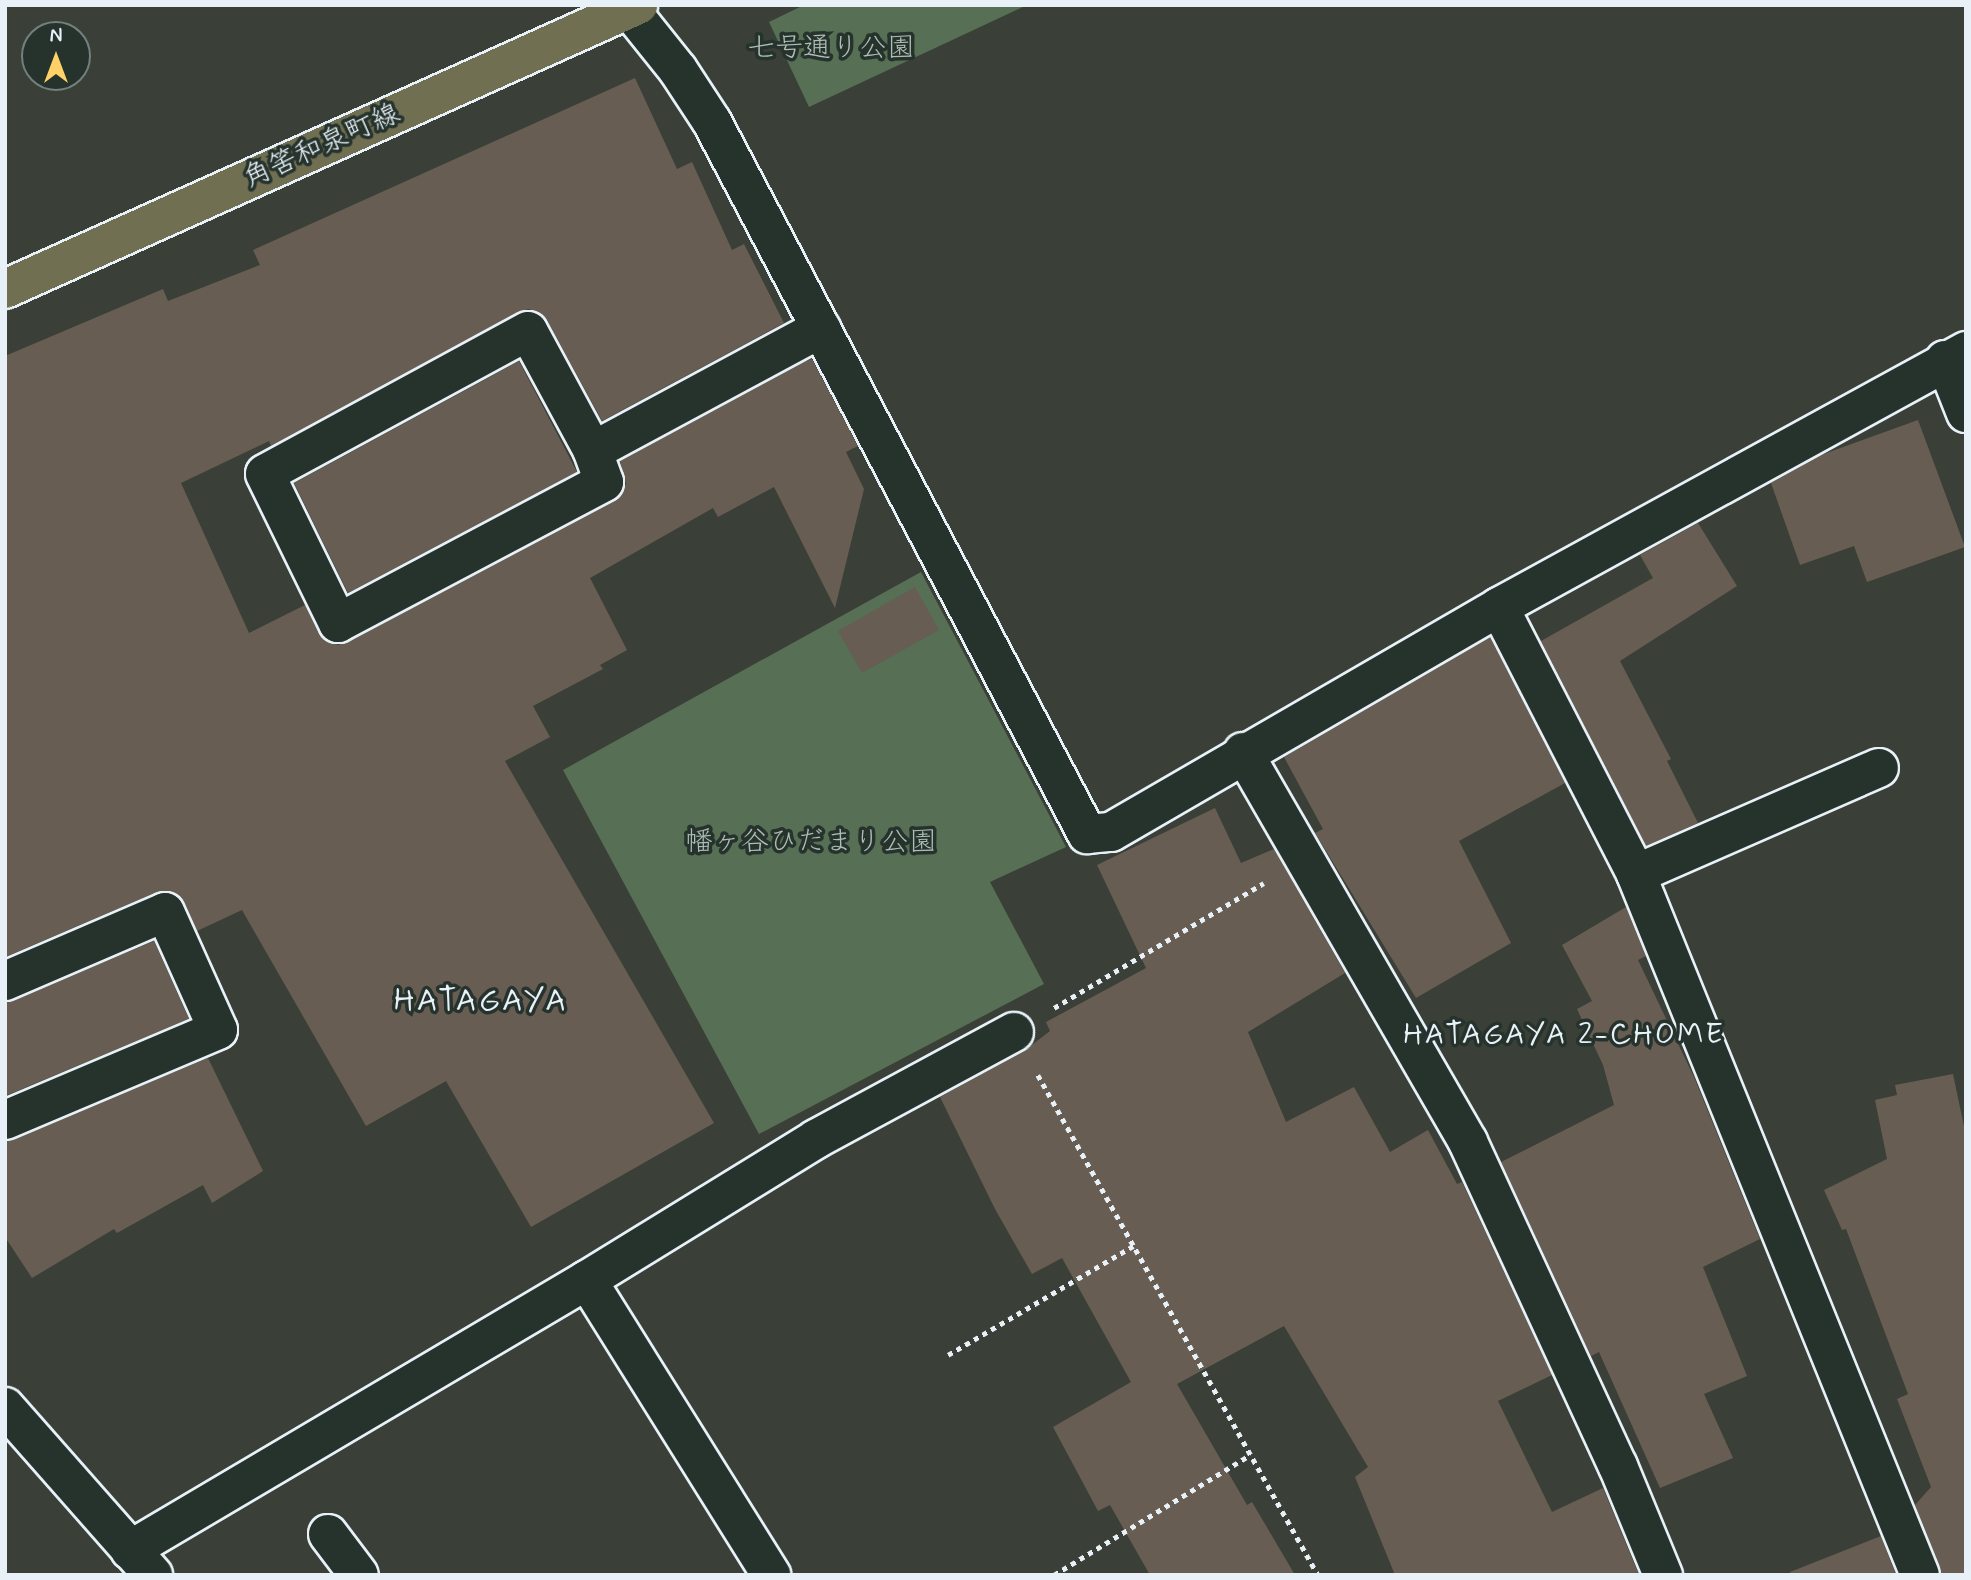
<!DOCTYPE html>
<meta charset="utf-8">
<style>
body{margin:0}
#map{position:relative;width:1971px;height:1580px;overflow:hidden;background:#3a4038;font-family:Mynerve,"Klee One",sans-serif}
div>[style]{position:absolute}
[style*='--x']{left:calc(var(--x)*1px);top:calc(var(--y)*1px);width:calc(var(--w)*1px);rotate:calc(var(--a)*1deg)}
.green>*{inset:0;background:#576f54}
.building>*{inset:0;background:#675d52}
.path>*{height:4.5px;margin-top:-2.25px;transform-origin:0;background:repeating-linear-gradient(90deg,#e8f1f8 0 5px,transparent 0 10px)}
.roads{filter:drop-shadow(2px 0 #e8f1f8) drop-shadow(-2px 0 #e8f1f8) drop-shadow(0 2px #e8f1f8) drop-shadow(0 -2px #e8f1f8)}
.minor>*{height:38px;margin:-19px;padding:0 19px;transform-origin:19px;border-radius:19px;background:#26332d}
.major>*{height:38px;margin:-19px;padding:0 19px;transform-origin:19px;border-radius:19px;background:#716f52}
span{translate:-50% -50%;white-space:nowrap;text-align:center;line-height:1.15;-webkit-text-stroke:7px #26332d;paint-order:stroke}
.park-label{font-size:28px;color:#aebdb6}
.street-label{font-size:28px;color:#e8f1f8}
.neighbourhood-label{font-size:30px;color:#e8f1f8;letter-spacing:2px}
.quarter-label{font-size:32px;color:#e8f1f8;letter-spacing:2px}
.frame{position:absolute;inset:0;border:7px solid #e8f1f8;pointer-events:none}
.north{position:absolute;left:21px;top:21px;width:70px;height:70px;box-sizing:border-box;background:#26332d;border:2px solid #747f7e;border-radius:50%;rotate:0deg;font-size:19px;font-weight:700;line-height:28px;text-align:center;color:#e8f1f8}
.north::after{content:'';display:block;margin:auto;width:24px;height:32px;background:#ffd166;clip-path:polygon(50% 0,100% 100%,50% 72%,0 100%)}
</style>
<div id="map">
<div class="green">
<i style="clip-path:polygon(804px 5px,1027px 5px,809px 107px,769px 22px)"></i>
<i style="clip-path:polygon(921px 572px,1066px 847px,990px 882px,1044px 984px,759px 1134px,563px 770px)"></i>
</div>
<div class="building">
<i style="clip-path:polygon(635px 78px,677px 169px,692px 162px,732px 250px,744px 244px,784px 323px,602px 421px,547px 320px,529px 309px,518px 312px,271px 446px,269px 441px,181px 483px,249px 633px,305px 605px,319px 633px,338px 645px,614px 501px,626px 484px,620px 461px,804px 362px,812px 359px,858px 446px,846px 452px,864px 489px,835px 608px,774px 487px,718px 517px,713px 508px,590px 578px,627px 650px,600px 665px,603px 669px,533px 706px,550px 737px,505px 761px,714px 1123px,531px 1227px,446px 1081px,366px 1126px,242px 910px,197px 931px,178px 895px,157px 892px,5px 957px,5px 356px,163px 289px,168px 301px,260px 265px,253px 250px)"></i>
<i style="clip-path:polygon(519px 361px,577px 472px,348px 593px,294px 483px)"></i>
<i style="clip-path:polygon(1918px 420px,1965px 547px,1867px 582px,1854px 546px,1800px 565px,1771px 483px,1821px 455px)"></i>
<i style="clip-path:polygon(1698px 523px,1737px 586px,1620px 661px,1671px 759px,1667px 761px,1698px 823px,1646px 846px,1541px 641px,1653px 578px,1640px 555px)"></i>
<i style="clip-path:polygon(915px 587px,939px 630px,862px 673px,838px 631px)"></i>
<i style="clip-path:polygon(1490px 637px,1565px 783px,1459px 841px,1511px 943px,1416px 998px,1315px 833px,1323px 829px,1284px 757px)"></i>
<i style="clip-path:polygon(1215px 808px,1241px 863px,1274px 849px,1345px 973px,1248px 1032px,1286px 1122px,1354px 1087px,1390px 1152px,1428px 1130px,1457px 1184px,1462px 1182px,1552px 1375px,1498px 1401px,1552px 1512px,1603px 1488px,1639px 1575px,1395px 1575px,1355px 1477px,1368px 1467px,1284px 1326px,1177px 1384px,1247px 1505px,1252px 1502px,1295px 1575px,1150px 1575px,1110px 1505px,1098px 1511px,1053px 1427px,1131px 1382px,1062px 1258px,1032px 1274px,995px 1209px,940px 1097px,1024px 1051px,1050px 1031px,1046px 1022px,1146px 968px,1097px 865px)"></i>
<i style="clip-path:polygon(1626px 907px,1646px 956px,1638px 960px,1694px 1077px,1760px 1239px,1703px 1267px,1747px 1376px,1704px 1394px,1733px 1458px,1660px 1488px,1599px 1352px,1591px 1356px,1501px 1162px,1614px 1105px,1603px 1065px,1577px 1009px,1592px 1001px,1562px 945px)"></i>
<i style="clip-path:polygon(154px 941px,189px 1019px,5px 1096px,5px 1002px)"></i>
<i style="clip-path:polygon(208px 1058px,263px 1171px,212px 1203px,203px 1185px,117px 1233px,114px 1229px,32px 1278px,5px 1237px,5px 1141px)"></i>
<i style="clip-path:polygon(1953px 1074px,1966px 1136px,1966px 1575px,1941px 1575px,1915px 1505px,1931px 1487px,1897px 1399px,1908px 1394px,1846px 1229px,1842px 1230px,1824px 1190px,1887px 1159px,1875px 1100px,1897px 1095px,1895px 1085px)"></i>
<i style="clip-path:polygon(1881px 1536px,1896px 1575px,1791px 1575px,1790px 1572px)"></i>
</div>
<div class="path">
<i style="--x:1054;--y:1008;--w:244;--a:-30.8"></i>
<i style="--x:1038;--y:1075;--w:573;--a:60.75"></i>
<i style="--x:948;--y:1355;--w:215;--a:-30.5"></i>
<i style="--x:1054;--y:1575;--w:230;--a:-31.5"></i>
</div>
<div class="roads">
<div class="minor">
<i style="--x:626;--y:5;--w:83;--a:51.3"></i>
<i style="--x:678;--y:70;--w:62;--a:56.8"></i>
<i style="--x:712;--y:122;--w:805;--a:62.22"></i>
<i style="--x:1087;--y:834;--w:24;--a:-5"></i>
<i style="--x:1111;--y:832;--w:449;--a:-30.1"></i>
<i style="--x:1499;--y:607;--w:533;--a:-28.73"></i>
<i style="--x:1945;--y:360;--w:57;--a:68.4"></i>
<i style="--x:593;--y:451;--w:136;--a:-118.4"></i>
<i style="--x:528;--y:331;--w:299;--a:151.5"></i>
<i style="--x:265;--y:474;--w:166;--a:63.9"></i>
<i style="--x:338;--y:623;--w:301;--a:-27.9"></i>
<i style="--x:604;--y:482;--w:33;--a:-110"></i>
<i style="--x:593;--y:451;--w:259;--a:-28.3"></i>
<i style="--x:1499;--y:607;--w:300;--a:62.8"></i>
<i style="--x:1636;--y:874;--w:756;--a:67.95"></i>
<i style="--x:1243;--y:752;--w:450;--a:60"></i>
<i style="--x:1468;--y:1142;--w:357;--a:65.2"></i>
<i style="--x:1618;--y:1466;--w:118;--a:67.6"></i>
<i style="--x:1636;--y:874;--w:265;--a:-23.6"></i>
<i style="--x:5;--y:981;--w:174;--a:-23.3"></i>
<i style="--x:165;--y:912;--w:129;--a:65.8"></i>
<i style="--x:218;--y:1030;--w:231;--a:157.1"></i>
<i style="--x:587;--y:1280;--w:348;--a:58"></i>
<i style="--x:5;--y:1407;--w:224;--a:48.6"></i>
<i style="--x:328;--y:1534;--w:51;--a:52.9"></i>
<i style="--x:130;--y:1550;--w:531;--a:-30.58"></i>
<i style="--x:587;--y:1280;--w:269;--a:-31.6"></i>
<i style="--x:816;--y:1139;--w:225;--a:-28.4"></i>
</div>
<div class="major">
<i style="--x:5;--y:289;--w:694;--a:-24.16"></i>
</div>
</div>
<div class="park-label">
<span style="left:831px;top:49px">七号通り公園</span>
<span style="left:811px;top:843px">幡ヶ谷ひだまり公園</span>
</div>
<div class="street-label">
<span style="left:322px;top:147px;rotate:-24deg">角筈和泉町線</span>
</div>
<div class="neighbourhood-label">
<span style="left:1564px;top:1035px">HATAGAYA 2-CHOME</span>
</div>
<div class="quarter-label">
<span style="left:481px;top:1001px">HATAGAYA</span>
</div>
<div class="frame"></div>
<div class="north">N</div>
</div>
